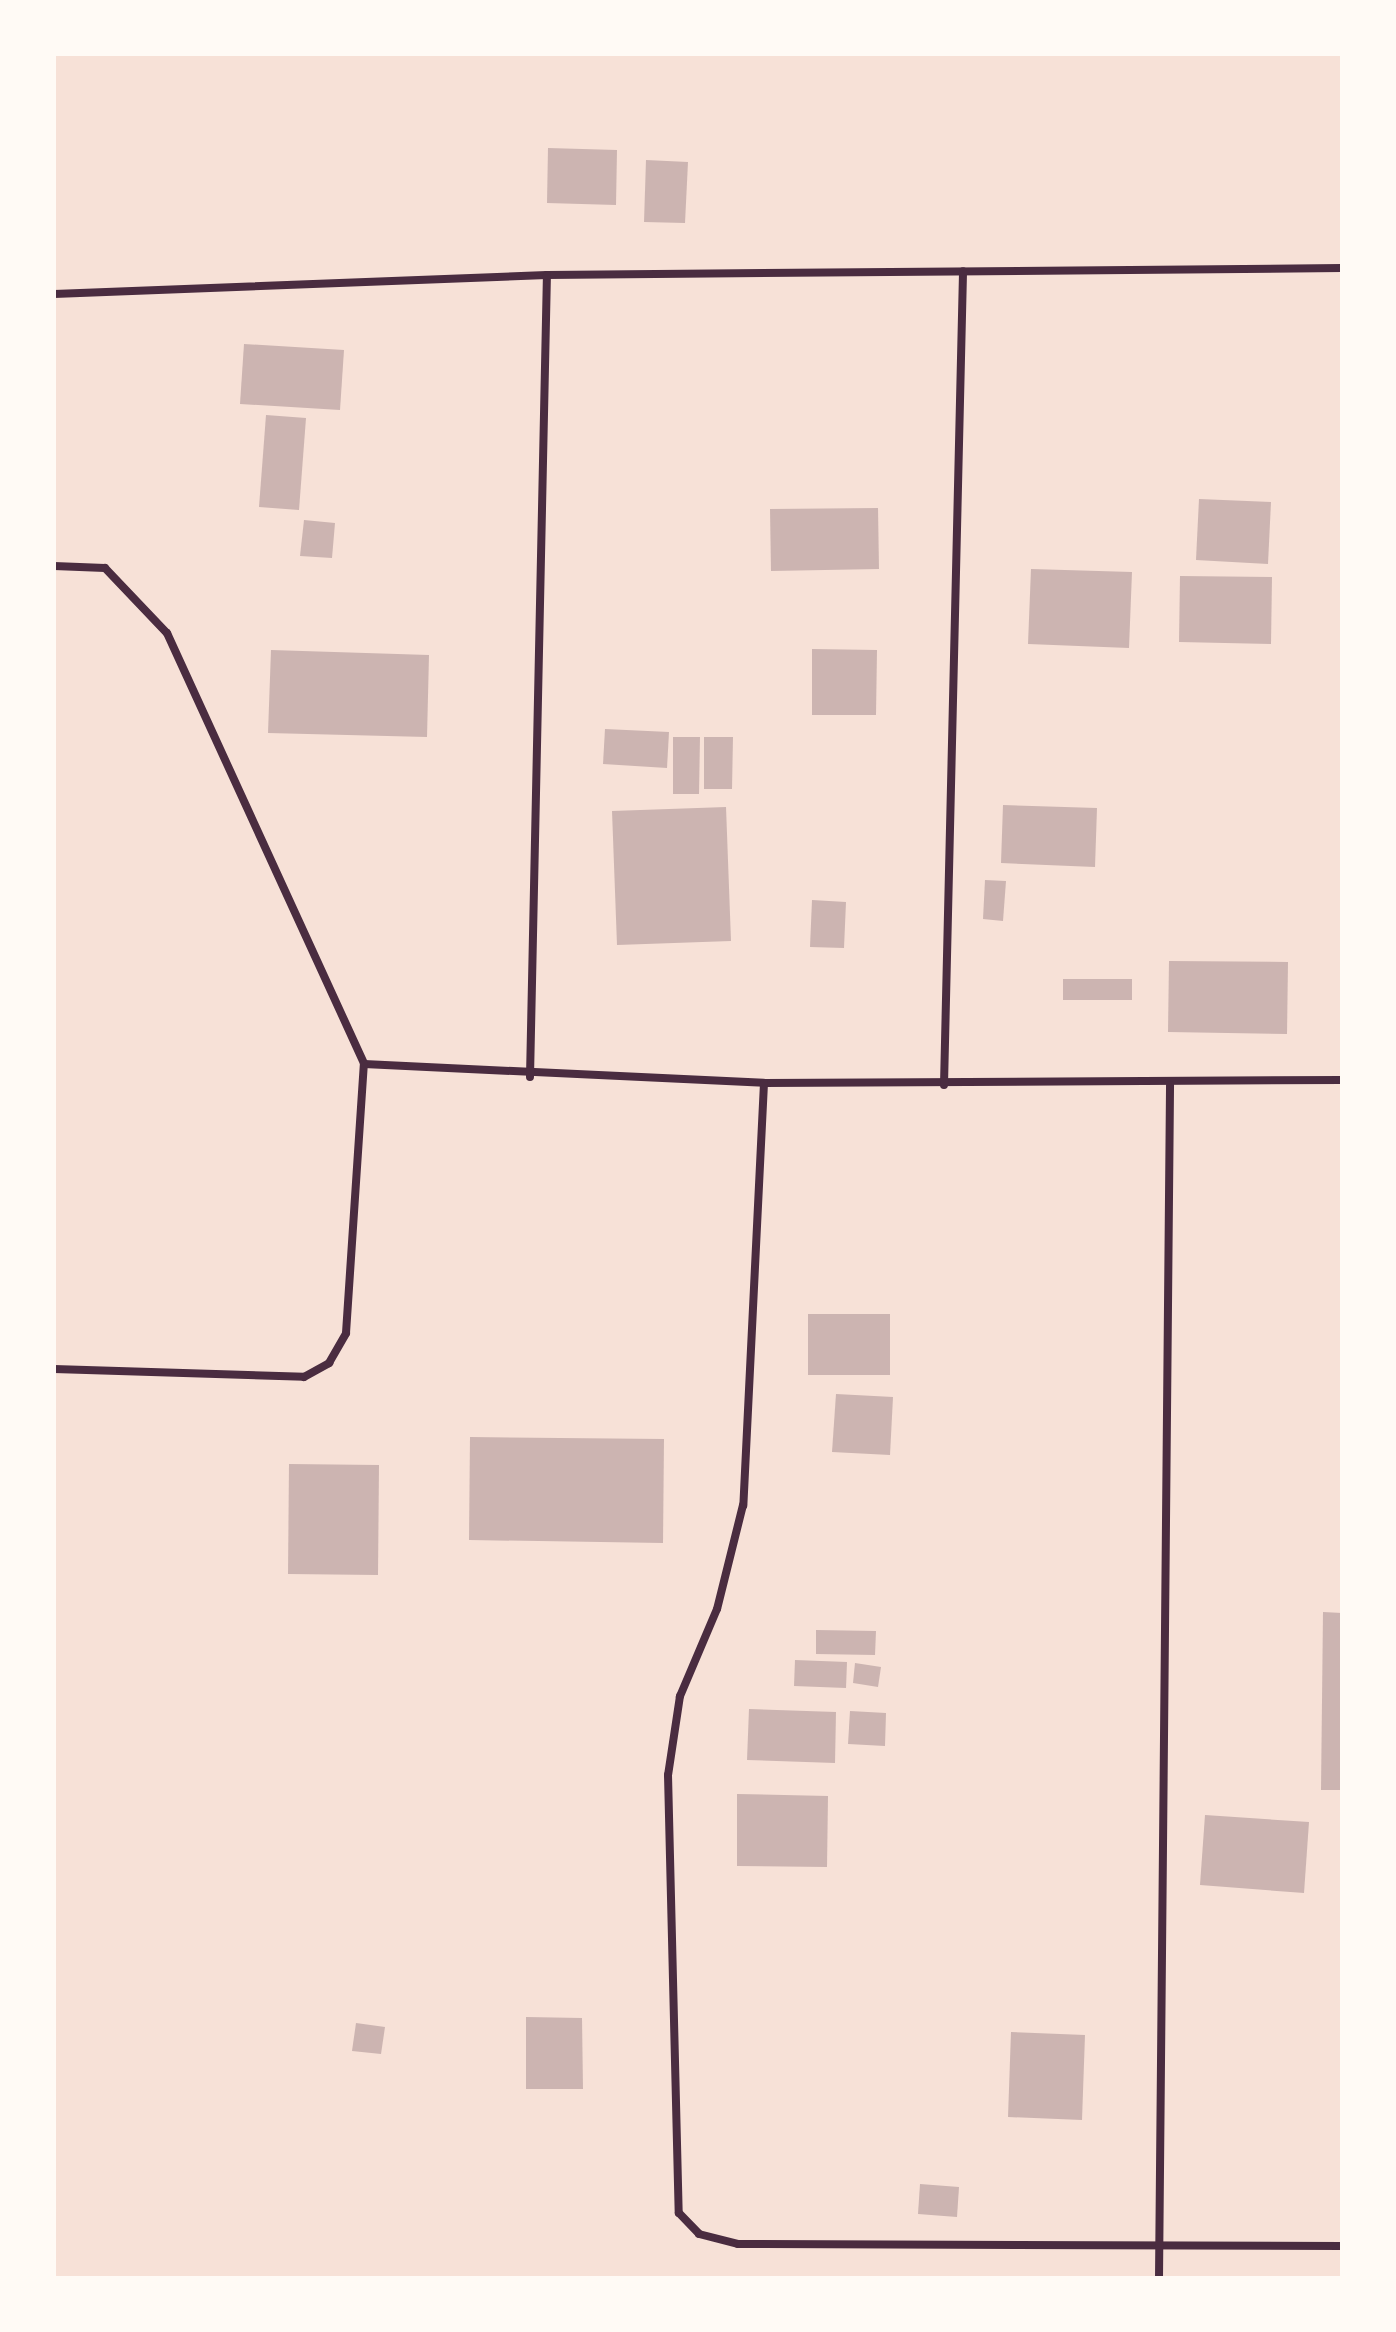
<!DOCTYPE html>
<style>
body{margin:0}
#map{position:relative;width:1396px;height:2332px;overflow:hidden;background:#f7e1d7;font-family:"Varela Round",sans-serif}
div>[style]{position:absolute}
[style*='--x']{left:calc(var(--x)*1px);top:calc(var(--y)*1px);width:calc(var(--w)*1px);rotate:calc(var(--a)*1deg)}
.building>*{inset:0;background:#ccb4b1}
.minor>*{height:8px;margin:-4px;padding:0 4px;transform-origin:4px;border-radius:4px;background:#4a2c40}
span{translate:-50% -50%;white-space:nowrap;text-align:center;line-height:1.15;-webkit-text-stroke:6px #fffaf5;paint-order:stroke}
.frame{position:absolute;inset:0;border:56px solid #fffaf5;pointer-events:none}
</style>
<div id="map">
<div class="building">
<i style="clip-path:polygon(548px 148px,617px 150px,616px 205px,547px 203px)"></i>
<i style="clip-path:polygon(646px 160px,688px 162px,685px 223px,644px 222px)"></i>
<i style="clip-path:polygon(244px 344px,344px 350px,340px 410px,240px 404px)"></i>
<i style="clip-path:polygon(266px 415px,306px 418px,299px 510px,259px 507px)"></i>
<i style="clip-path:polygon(1199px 499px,1271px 502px,1268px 564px,1196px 560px)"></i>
<i style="clip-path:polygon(878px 508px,879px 569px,771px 571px,770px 509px)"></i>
<i style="clip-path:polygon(304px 520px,335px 523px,332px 558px,300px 556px)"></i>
<i style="clip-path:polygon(1031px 569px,1132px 572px,1129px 648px,1028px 644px)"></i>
<i style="clip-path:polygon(1180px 576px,1272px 577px,1271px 644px,1179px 642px)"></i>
<i style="clip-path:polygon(812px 649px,877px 650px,876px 715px,812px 715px)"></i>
<i style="clip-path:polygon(271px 650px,429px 655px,427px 737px,268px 733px)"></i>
<i style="clip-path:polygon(605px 729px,669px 732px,667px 768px,603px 764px)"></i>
<i style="clip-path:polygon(673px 737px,700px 737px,699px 794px,673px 794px)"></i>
<i style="clip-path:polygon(704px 737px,733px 737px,732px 789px,704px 789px)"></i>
<i style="clip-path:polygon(1003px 805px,1097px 808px,1095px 867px,1001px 863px)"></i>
<i style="clip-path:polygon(726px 807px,731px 941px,617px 945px,612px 811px)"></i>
<i style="clip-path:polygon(985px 880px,1006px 881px,1003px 921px,983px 919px)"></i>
<i style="clip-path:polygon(812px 900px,846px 902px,844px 948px,810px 947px)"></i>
<i style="clip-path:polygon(1169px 961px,1288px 962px,1287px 1034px,1168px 1032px)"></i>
<i style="clip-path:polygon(1063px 979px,1132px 979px,1132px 1000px,1063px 1000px)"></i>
<i style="clip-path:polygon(808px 1314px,890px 1314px,890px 1375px,808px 1375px)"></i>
<i style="clip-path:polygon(836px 1394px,893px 1397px,890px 1455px,832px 1452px)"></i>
<i style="clip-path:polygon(470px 1437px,664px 1439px,663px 1543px,469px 1540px)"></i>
<i style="clip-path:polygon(289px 1464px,379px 1465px,378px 1575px,288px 1574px)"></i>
<i style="clip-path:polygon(1323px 1612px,1342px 1613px,1342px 1790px,1321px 1790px)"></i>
<i style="clip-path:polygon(816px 1630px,876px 1631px,875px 1655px,816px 1654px)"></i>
<i style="clip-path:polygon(795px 1660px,847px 1662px,846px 1688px,794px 1686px)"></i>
<i style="clip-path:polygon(855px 1663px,881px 1667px,878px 1687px,853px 1683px)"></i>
<i style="clip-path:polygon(749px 1709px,836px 1712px,835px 1763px,747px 1760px)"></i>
<i style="clip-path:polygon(850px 1711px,886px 1713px,885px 1746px,848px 1744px)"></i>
<i style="clip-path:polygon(737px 1794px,828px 1796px,827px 1867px,737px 1866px)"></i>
<i style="clip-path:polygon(1205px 1815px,1309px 1822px,1304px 1893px,1200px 1885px)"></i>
<i style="clip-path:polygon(526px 2017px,582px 2018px,583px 2089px,526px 2089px)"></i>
<i style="clip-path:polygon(356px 2023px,385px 2027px,381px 2054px,352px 2051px)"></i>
<i style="clip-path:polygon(1011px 2032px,1085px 2035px,1082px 2120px,1008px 2117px)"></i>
<i style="clip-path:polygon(920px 2184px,959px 2187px,957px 2217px,918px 2214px)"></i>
</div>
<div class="minor">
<i style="--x:54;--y:294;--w:493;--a:-2.2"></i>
<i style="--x:547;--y:275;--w:795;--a:-0.5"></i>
<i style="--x:54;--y:566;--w:51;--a:2.2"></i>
<i style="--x:105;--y:568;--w:90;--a:46.4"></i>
<i style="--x:167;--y:633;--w:474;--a:65.4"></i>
<i style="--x:364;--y:1064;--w:400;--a:2.7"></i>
<i style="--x:764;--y:1083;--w:578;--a:-0.3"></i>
<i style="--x:530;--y:1077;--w:802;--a:-88.79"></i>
<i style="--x:764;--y:1083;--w:423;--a:92.8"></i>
<i style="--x:743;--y:1505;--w:107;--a:104"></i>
<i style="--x:717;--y:1609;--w:95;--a:113"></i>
<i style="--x:680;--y:1696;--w:80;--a:98.6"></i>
<i style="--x:668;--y:1775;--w:438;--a:88.6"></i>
<i style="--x:679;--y:2213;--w:29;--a:46"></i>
<i style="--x:699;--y:2234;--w:40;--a:14.4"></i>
<i style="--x:738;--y:2244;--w:604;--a:0.19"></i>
<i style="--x:944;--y:1085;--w:814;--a:-88.66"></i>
<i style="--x:54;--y:1369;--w:250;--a:1.8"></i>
<i style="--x:304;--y:1377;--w:29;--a:-29"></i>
<i style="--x:329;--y:1363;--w:34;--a:-60"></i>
<i style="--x:346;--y:1333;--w:270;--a:-86.2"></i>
<i style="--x:1159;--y:2278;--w:1193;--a:-89.47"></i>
</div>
<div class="frame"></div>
</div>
